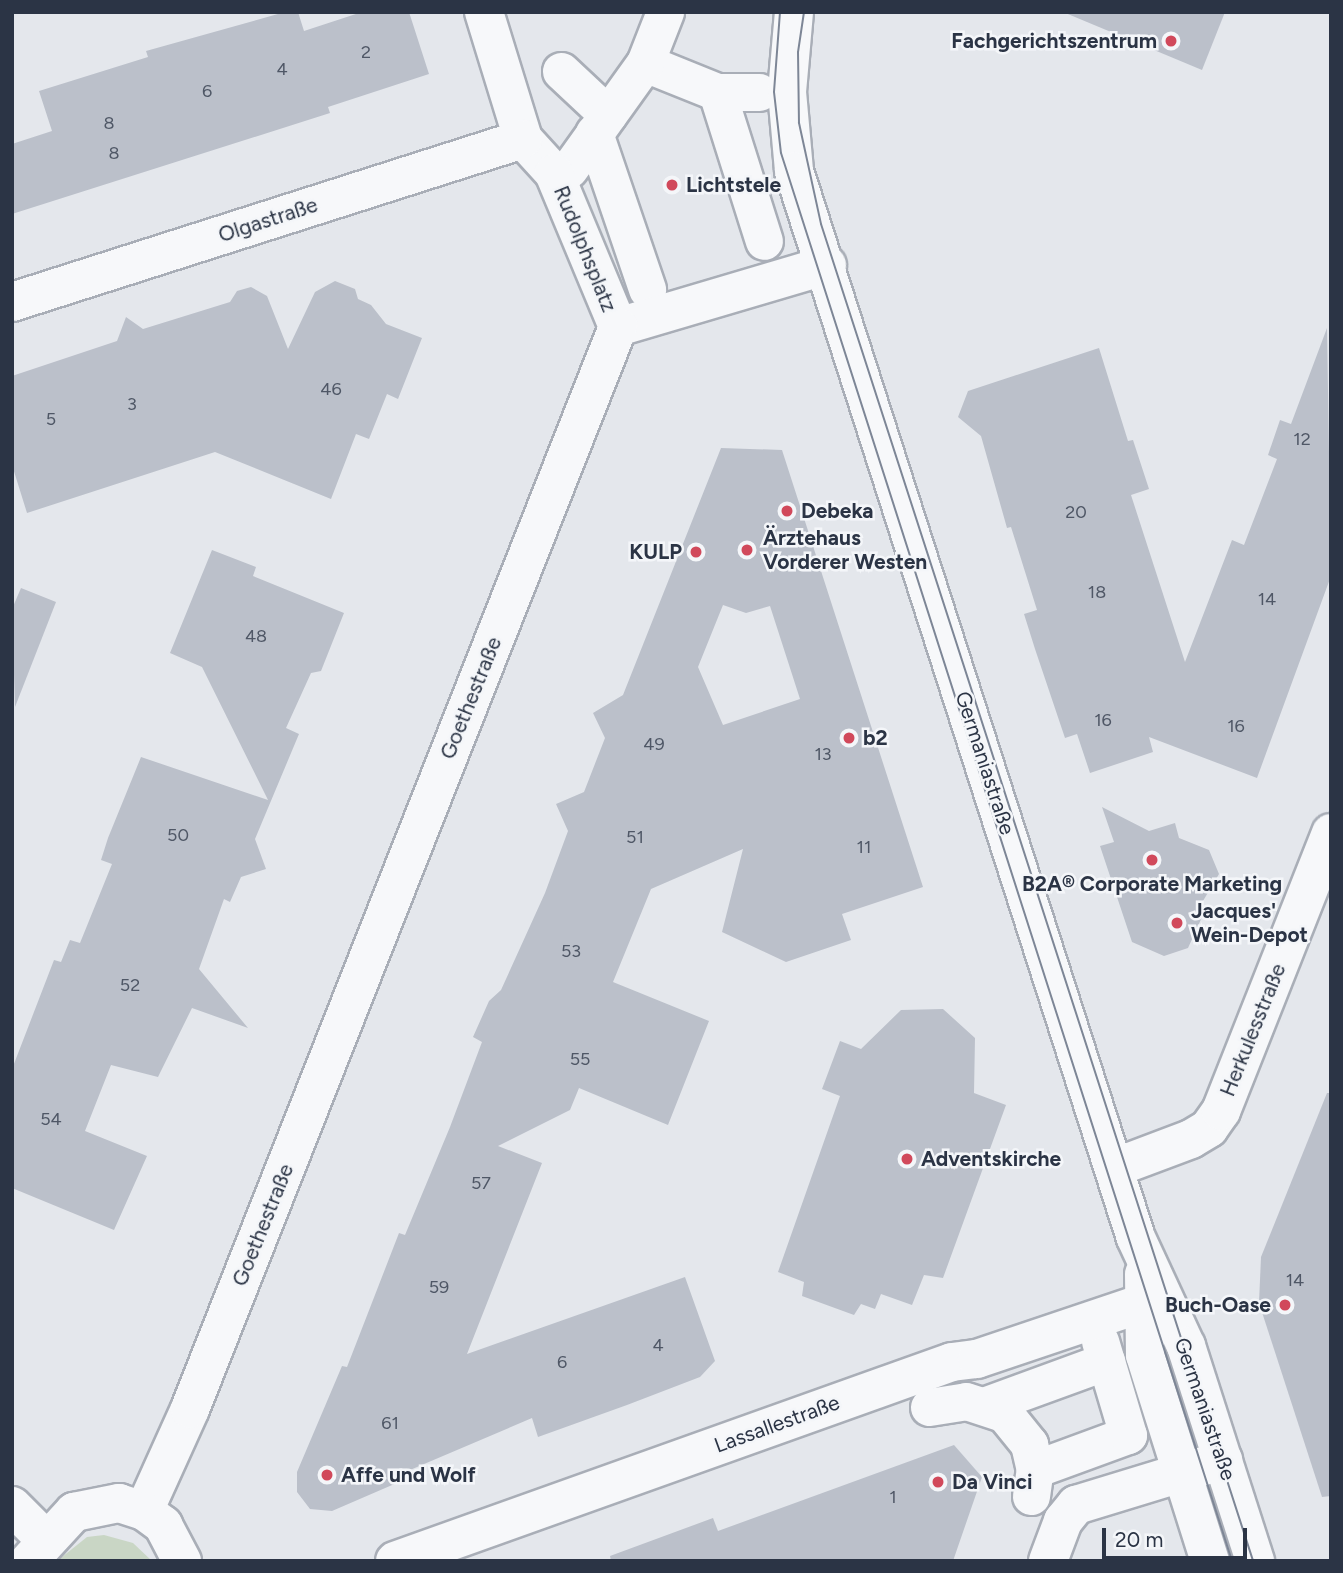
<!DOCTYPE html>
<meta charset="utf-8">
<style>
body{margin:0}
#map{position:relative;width:1343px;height:1573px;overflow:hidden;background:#e4e7ec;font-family:Figtree,sans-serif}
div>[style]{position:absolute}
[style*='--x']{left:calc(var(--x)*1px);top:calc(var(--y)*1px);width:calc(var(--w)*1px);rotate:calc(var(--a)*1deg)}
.green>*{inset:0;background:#c9d6c5}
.building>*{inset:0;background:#bbc0ca}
.roads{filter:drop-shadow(2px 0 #a9aeb7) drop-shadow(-2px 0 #a9aeb7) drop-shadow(0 2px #a9aeb7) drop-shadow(0 -2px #a9aeb7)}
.pedestrian>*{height:37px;margin:-18.5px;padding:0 18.5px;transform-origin:18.5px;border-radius:18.5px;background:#f7f8fa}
.minor>*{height:38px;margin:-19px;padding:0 19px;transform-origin:19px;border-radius:19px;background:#f7f8fa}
.tertiary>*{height:38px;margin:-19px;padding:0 19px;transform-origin:19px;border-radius:19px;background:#f7f8fa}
.tram>*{height:2px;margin:-1px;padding:0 1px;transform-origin:1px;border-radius:1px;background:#7d8696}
.dots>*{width:19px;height:19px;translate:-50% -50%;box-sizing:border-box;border:4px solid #f4f6f9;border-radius:50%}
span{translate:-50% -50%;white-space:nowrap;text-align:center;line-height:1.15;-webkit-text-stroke:5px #f4f6f9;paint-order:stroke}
.number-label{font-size:18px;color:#4f5766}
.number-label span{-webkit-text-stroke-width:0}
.poi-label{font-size:21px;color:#2b3445;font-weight:700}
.right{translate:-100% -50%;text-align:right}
.left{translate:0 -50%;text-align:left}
.street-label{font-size:21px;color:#2b3445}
.frame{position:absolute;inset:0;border:14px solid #2b3445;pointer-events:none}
.scale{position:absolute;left:1102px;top:1528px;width:145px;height:32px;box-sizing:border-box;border:4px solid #2b3445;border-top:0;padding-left:9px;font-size:21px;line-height:24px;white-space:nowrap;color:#2b3445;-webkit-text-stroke:5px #f4f6f9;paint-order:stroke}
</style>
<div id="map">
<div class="green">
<i style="clip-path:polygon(104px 1535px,133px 1543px,152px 1561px,57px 1561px,87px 1537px)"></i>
</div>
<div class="building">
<i style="clip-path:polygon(285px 12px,298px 12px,304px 31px,362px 12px,409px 12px,429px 74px,328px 107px,330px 113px,12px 214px,12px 144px,52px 131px,39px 91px,148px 57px,146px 51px)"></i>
<i style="clip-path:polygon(1063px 12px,1225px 12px,1202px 70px)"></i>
<i style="clip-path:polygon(335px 281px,355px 289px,358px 299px,371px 305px,386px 324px,422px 338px,398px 399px,387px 394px,369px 439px,356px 434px,331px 499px,215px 452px,27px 513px,12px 465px,12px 376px,117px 341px,126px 317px,143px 329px,230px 302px,237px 291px,251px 287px,267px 296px,288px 349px,315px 292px)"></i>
<i style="clip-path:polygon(1327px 328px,1331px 576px,1257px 778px,1149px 737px,1153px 752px,1090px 773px,1077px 734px,1065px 738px,1035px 649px,1024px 614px,1037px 610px,1011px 527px,1007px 528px,981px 436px,958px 417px,968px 391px,1099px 348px,1128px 441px,1133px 440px,1149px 489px,1131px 495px,1185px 662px,1232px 540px,1244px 545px,1277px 459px,1268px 455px,1280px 420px,1291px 424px)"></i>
<i style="clip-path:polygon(evenodd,721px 448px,782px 450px,923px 887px,842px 914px,851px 940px,786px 962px,722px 932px,743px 849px,651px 889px,613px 982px,709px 1021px,668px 1125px,579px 1088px,570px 1110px,498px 1146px,542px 1163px,467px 1354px,685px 1277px,715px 1361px,700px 1377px,627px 1405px,538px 1437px,532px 1418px,410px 1470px,413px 1476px,332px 1511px,310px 1509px,297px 1492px,297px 1472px,342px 1366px,347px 1367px,399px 1233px,405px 1235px,450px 1127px,482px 1042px,473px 1037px,489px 1001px,501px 990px,545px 893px,568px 831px,556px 804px,584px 792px,605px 738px,593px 713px,623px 695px,721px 448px,723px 605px,746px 613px,770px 606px,800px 699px,723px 725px,698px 667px,723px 605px)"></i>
<i style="clip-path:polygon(212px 550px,256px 567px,253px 576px,344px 613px,321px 671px,311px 673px,286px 728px,299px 734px,255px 839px,266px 869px,241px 877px,230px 902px,224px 899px,199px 969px,248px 1028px,192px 1008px,158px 1077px,111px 1065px,85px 1131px,147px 1156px,114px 1230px,12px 1188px,12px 1069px,54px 960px,61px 962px,70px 940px,80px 943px,112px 864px,101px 860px,108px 838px,141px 757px,268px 800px,202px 667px,170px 653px)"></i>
<i style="clip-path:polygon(21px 588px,56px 602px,15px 707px,12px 609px)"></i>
<i style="clip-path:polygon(1102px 807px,1149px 831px,1175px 823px,1179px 838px,1209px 850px,1219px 874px,1200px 906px,1203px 915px,1188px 948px,1164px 956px,1132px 942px,1100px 846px,1114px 842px)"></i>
<i style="clip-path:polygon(943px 1009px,975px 1038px,974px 1093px,1006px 1105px,943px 1278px,924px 1275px,912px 1305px,881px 1294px,875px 1309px,861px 1304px,854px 1315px,802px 1296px,804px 1282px,778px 1272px,840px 1096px,822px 1089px,840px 1041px,861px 1049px,901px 1010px)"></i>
<i style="clip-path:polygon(1327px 1093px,1331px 1093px,1331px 1496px,1322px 1497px,1259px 1303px,1261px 1257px)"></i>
<i style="clip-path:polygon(954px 1445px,982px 1477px,953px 1561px,611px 1561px,610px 1556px,713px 1518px,718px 1531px)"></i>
</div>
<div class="roads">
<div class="pedestrian">
<i style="--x:645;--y:63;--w:78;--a:21.9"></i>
<i style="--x:717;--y:92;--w:42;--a:0"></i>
<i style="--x:561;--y:71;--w:64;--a:43.1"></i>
<i style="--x:717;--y:92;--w:156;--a:72.5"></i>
<i style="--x:594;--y:133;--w:165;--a:71.2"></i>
<i style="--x:569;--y:169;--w:130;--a:-54.4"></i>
<i style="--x:645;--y:63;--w:55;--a:-68.6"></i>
<i style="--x:986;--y:1405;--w:128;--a:-20.1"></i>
<i style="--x:929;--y:1407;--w:37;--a:-9"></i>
<i style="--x:966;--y:1401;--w:40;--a:18"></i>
<i style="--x:1004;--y:1413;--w:40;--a:51"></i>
<i style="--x:1029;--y:1444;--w:26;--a:77"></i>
<i style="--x:1031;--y:1496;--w:27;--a:-82"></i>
<i style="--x:1035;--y:1469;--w:99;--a:-20.1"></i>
<i style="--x:1128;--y:1435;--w:98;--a:-106.6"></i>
</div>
<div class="minor">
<i style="--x:484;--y:12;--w:133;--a:72.9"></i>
<i style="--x:523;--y:139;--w:46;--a:47.6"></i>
<i style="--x:554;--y:173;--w:167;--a:67.4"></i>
<i style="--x:12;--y:302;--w:536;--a:-17.69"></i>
<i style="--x:618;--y:327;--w:218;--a:-16.5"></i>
<i style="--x:1114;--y:1168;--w:82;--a:-20.6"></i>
<i style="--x:1191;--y:1139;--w:21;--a:-31"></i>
<i style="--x:1209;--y:1128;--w:21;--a:-55"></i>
<i style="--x:1221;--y:1111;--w:299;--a:-68.4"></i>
<i style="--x:12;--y:1506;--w:47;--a:45"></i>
<i style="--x:144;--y:1511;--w:112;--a:-65.7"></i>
<i style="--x:190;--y:1409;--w:1164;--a:-68.42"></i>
<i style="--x:29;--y:1561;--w:67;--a:-47.4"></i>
<i style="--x:74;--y:1512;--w:46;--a:-11.3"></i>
<i style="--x:119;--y:1503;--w:26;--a:18"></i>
<i style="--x:144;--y:1511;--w:24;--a:36"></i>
<i style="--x:163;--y:1525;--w:41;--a:62.2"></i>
<i style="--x:395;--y:1561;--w:591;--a:-19.66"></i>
<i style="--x:952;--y:1362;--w:25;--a:-7"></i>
<i style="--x:977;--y:1359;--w:194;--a:-18.6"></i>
<i style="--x:1048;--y:1561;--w:43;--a:-69.4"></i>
<i style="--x:1063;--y:1521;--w:21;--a:-51"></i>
<i style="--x:1076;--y:1505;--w:154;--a:-17"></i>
</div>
<div class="tertiary">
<i style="--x:794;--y:12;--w:80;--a:95"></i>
<i style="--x:787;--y:92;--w:79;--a:84.9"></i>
<i style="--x:794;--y:171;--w:1120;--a:72.23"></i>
<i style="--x:1136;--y:1238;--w:119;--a:65.2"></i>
<i style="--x:1186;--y:1346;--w:226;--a:72.2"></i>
<i style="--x:1144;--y:1274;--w:81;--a:89.3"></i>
<i style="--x:1145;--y:1355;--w:216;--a:72.5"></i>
</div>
</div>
<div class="tram">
<i style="--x:780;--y:12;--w:80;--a:94.3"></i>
<i style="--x:774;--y:92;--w:61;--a:83.5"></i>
<i style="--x:781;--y:153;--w:1478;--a:72.24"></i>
<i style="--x:804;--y:12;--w:40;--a:98.5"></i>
<i style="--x:798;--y:52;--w:71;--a:89.2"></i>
<i style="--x:799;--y:123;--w:103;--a:77.7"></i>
<i style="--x:821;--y:224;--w:1405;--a:72.09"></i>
</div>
<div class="dots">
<i style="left:1171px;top:41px;background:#d1495b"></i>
<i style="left:672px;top:185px;background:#d1495b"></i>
<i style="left:787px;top:511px;background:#d1495b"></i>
<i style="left:747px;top:550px;background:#d1495b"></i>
<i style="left:696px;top:552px;background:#d1495b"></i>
<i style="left:849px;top:738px;background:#d1495b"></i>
<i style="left:1152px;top:860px;background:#d1495b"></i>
<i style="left:1177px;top:923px;background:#d1495b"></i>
<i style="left:907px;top:1159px;background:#d1495b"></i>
<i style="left:1285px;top:1305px;background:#d1495b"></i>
<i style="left:327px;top:1475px;background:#d1495b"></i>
<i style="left:938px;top:1482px;background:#d1495b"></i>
</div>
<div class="number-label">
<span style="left:366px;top:52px">2</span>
<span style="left:282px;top:69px">4</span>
<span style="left:207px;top:91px">6</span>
<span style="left:109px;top:123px">8</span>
<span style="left:114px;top:153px">8</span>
<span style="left:331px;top:389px">46</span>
<span style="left:132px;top:404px">3</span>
<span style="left:51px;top:419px">5</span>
<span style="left:1302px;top:439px">12</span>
<span style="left:1076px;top:512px">20</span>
<span style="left:1097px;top:592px">18</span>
<span style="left:1267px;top:599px">14</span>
<span style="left:256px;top:636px">48</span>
<span style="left:1103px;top:720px">16</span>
<span style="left:1236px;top:726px">16</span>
<span style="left:654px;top:744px">49</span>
<span style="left:823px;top:754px">13</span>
<span style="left:178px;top:835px">50</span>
<span style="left:635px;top:837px">51</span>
<span style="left:864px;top:847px">11</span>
<span style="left:571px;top:951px">53</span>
<span style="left:130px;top:985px">52</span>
<span style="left:580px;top:1059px">55</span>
<span style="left:51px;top:1119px">54</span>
<span style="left:481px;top:1183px">57</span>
<span style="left:1295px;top:1280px">14</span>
<span style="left:439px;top:1287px">59</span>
<span style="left:658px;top:1345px">4</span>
<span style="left:562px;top:1362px">6</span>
<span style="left:390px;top:1423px">61</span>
<span style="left:893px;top:1497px">1</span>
</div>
<div class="poi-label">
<span class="right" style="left:1157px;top:41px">Fachgerichtszentrum</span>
<span class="left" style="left:686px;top:185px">Lichtstele</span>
<span class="left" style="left:801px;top:511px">Debeka</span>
<span class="left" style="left:763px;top:550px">Ärztehaus<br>Vorderer Westen</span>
<span class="right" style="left:682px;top:552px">KULP</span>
<span class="left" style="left:863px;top:738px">b2</span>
<span style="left:1152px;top:884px">B2A® Corporate Marketing</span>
<span class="left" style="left:1191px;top:923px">Jacques'<br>Wein-Depot</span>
<span class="left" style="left:921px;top:1159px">Adventskirche</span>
<span class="right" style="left:1271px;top:1305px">Buch-Oase</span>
<span class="left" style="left:341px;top:1475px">Affe und Wolf</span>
<span class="left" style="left:952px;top:1482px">Da Vinci</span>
</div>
<div class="street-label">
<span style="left:268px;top:220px;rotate:-18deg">Olgastraße</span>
<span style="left:585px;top:249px;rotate:68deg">Rudolphsplatz</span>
<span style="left:471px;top:698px;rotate:-68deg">Goethestraße</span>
<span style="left:985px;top:763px;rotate:72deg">Germaniastraße</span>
<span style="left:1253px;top:1030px;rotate:-68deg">Herkulesstraße</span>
<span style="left:263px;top:1225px;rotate:-68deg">Goethestraße</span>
<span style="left:1205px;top:1409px;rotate:71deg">Germaniastraße</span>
<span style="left:777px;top:1424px;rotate:-20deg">Lassallestraße</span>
</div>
<div class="frame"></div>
<div class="scale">20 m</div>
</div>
